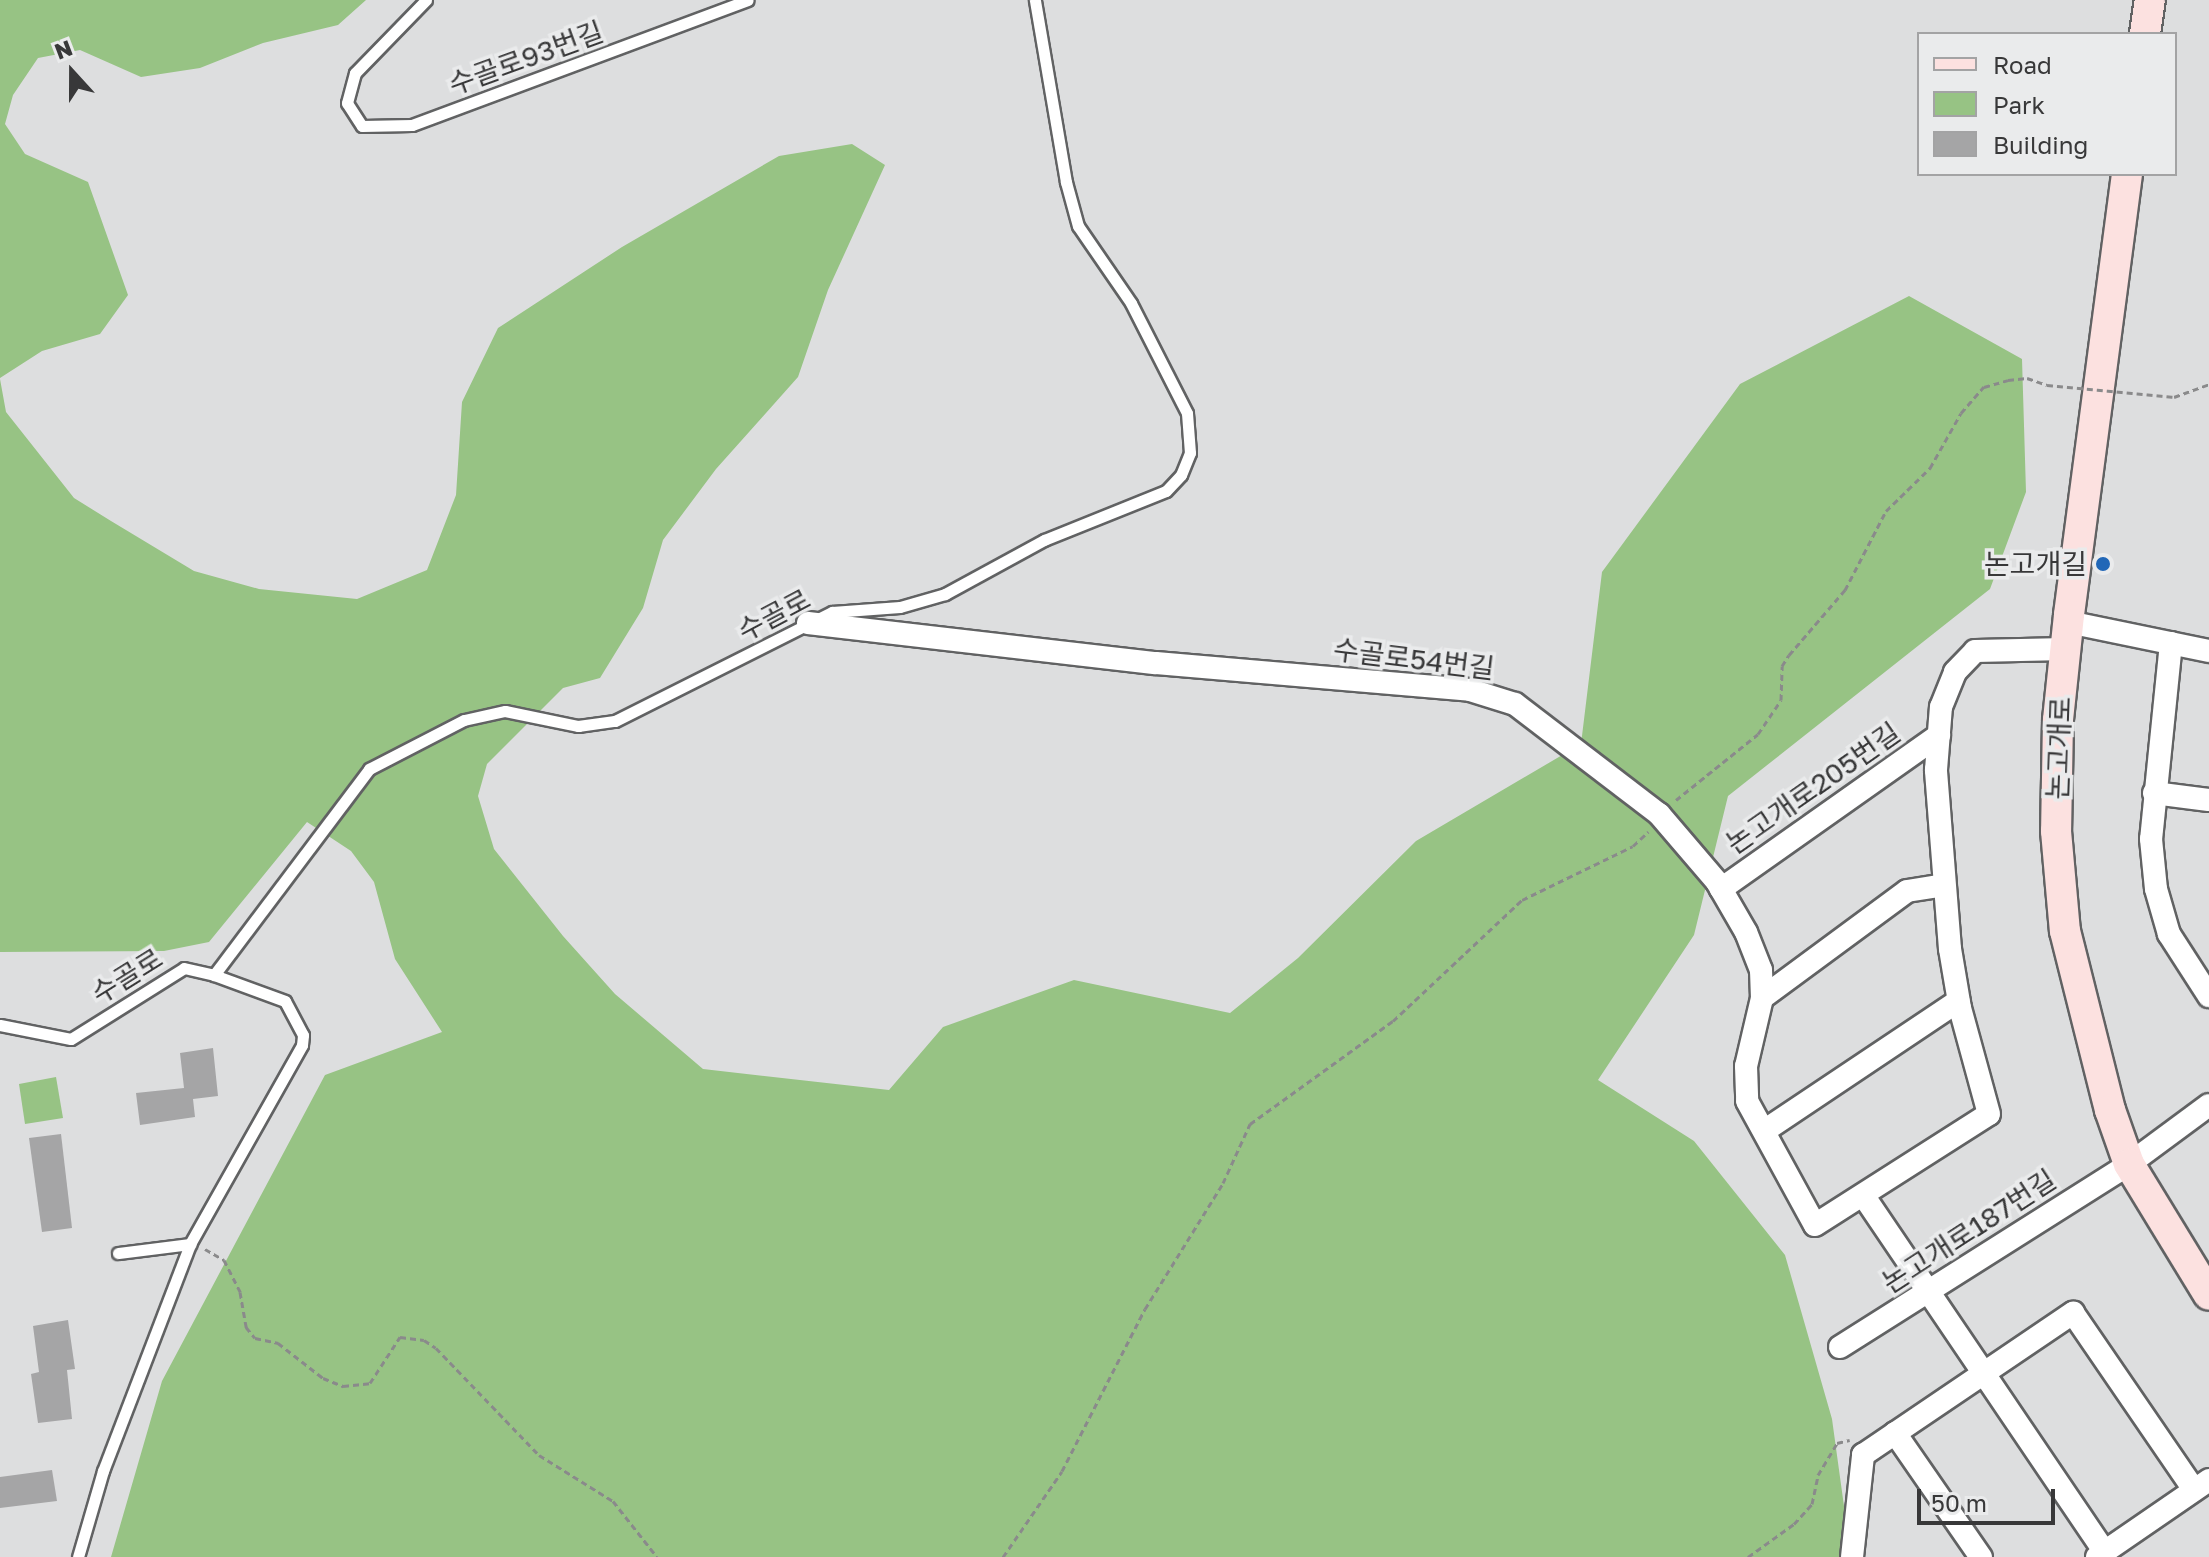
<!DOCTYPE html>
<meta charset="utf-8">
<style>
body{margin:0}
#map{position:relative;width:2209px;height:1557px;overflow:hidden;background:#dddedf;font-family:"Golos Text","Noto Sans KR",sans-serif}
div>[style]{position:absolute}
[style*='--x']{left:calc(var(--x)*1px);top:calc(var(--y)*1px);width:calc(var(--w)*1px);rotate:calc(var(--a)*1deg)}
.green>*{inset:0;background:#97c384}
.building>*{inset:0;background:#a5a5a6}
.path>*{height:3px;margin-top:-1.5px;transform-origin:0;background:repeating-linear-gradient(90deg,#8a8a8b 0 6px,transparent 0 10px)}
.roads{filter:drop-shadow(2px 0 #616263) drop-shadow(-2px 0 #616263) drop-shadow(0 2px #616263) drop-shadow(0 -2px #616263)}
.service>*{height:11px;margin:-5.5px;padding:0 5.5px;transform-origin:5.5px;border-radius:5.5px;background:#fff}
.minor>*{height:22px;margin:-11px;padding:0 11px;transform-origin:11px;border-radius:11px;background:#fff}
.secondary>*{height:30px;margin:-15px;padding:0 15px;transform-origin:15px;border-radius:15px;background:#fce1e0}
.path-bridge>*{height:3px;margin-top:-1.5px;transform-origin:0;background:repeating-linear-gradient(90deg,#8a8a8b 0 6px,transparent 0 10px)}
.dots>*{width:22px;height:22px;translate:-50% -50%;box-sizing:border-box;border:4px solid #eaebec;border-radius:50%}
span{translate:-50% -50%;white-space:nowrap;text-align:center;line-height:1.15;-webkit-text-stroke:7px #eaebec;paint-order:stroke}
.street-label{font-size:28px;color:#383839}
.poi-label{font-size:28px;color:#383839}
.right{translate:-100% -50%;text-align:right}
.legend{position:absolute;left:1917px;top:32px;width:260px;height:144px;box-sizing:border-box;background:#eaebec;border:2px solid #a3a3a4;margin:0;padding:10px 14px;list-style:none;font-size:24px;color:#383839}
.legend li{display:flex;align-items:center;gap:16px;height:40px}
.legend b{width:40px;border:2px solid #a3a3a4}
.north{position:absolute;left:32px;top:32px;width:80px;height:80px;-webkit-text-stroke:6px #eaebec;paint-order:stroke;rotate:339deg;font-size:22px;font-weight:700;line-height:32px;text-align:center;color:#383839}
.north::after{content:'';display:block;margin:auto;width:28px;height:36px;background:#383839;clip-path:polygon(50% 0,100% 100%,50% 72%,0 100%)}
.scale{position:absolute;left:1917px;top:1489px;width:138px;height:36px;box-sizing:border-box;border:4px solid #383839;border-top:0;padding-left:10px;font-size:24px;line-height:28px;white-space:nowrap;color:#383839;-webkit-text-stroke:6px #eaebec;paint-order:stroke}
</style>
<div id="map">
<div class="green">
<i style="clip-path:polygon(0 0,366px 0,338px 25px,263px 43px,200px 68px,141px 77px,80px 50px,38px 58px,13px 95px,5px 124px,25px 154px,88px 182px,128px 295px,100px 334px,42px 351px,0 378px)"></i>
<i style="clip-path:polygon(852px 144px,885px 165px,828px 290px,798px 377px,716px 469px,663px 540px,643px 608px,600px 678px,563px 688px,487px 764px,478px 796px,494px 849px,563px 936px,615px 994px,703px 1069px,889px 1090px,943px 1027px,1074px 980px,1230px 1013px,1298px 958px,1416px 841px,1581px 744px,1602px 572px,1740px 384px,1909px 296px,2022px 359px,2026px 492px,1990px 589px,1728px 796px,1694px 935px,1598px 1080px,1694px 1141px,1785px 1255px,1832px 1419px,1851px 1557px,111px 1557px,162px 1381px,325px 1075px,442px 1032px,395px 959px,374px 882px,351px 851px,307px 822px,209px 942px,164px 951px,0 952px,0 379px,6px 412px,74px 498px,111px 521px,194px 571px,259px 589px,357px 599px,427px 570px,456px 495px,462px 402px,498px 328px,622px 247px,779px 156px)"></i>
<i style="clip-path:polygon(56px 1077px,63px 1118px,25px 1124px,19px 1084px)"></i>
</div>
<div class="building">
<i style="clip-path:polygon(213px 1048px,218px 1096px,193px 1099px,195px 1117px,140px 1125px,136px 1093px,184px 1088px,180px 1053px)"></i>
<i style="clip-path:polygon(61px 1134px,72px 1228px,42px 1232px,29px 1138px)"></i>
<i style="clip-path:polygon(68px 1320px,75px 1369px,67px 1370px,72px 1419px,38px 1423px,31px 1374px,39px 1372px,33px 1326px)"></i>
<i style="clip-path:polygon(52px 1470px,57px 1501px,0 1508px,0 1477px)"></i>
</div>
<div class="path">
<i style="--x:2174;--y:397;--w:37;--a:-20"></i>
<i style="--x:1676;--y:800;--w:105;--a:-38.8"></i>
<i style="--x:1758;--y:734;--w:41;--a:-55.9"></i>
<i style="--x:1781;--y:700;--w:34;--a:-88"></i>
<i style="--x:1782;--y:666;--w:13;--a:-58"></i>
<i style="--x:1789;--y:655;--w:86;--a:-49.3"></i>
<i style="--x:1845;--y:590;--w:89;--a:-62.6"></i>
<i style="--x:1886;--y:511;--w:62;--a:-44.3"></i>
<i style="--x:1930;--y:468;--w:63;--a:-60.6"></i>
<i style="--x:1961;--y:413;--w:35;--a:-49"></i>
<i style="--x:1984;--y:387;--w:25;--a:-16"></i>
<i style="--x:2008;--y:380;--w:19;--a:-6"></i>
<i style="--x:2027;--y:378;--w:21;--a:19"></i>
<i style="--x:205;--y:1249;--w:22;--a:30"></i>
<i style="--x:224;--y:1260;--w:36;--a:63"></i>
<i style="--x:240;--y:1292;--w:36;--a:80"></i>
<i style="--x:246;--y:1327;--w:14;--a:51"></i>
<i style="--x:255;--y:1338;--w:24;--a:12"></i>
<i style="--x:278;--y:1343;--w:57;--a:37.9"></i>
<i style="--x:323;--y:1378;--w:22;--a:22"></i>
<i style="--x:343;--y:1386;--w:27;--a:-6"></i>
<i style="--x:370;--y:1383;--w:55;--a:-56.9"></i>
<i style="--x:400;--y:1337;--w:24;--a:7"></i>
<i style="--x:424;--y:1340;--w:14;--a:34"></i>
<i style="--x:436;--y:1348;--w:149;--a:46.1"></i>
<i style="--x:539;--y:1455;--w:87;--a:31.9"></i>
<i style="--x:613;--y:1501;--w:71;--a:51.8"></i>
<i style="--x:1003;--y:1557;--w:104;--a:-55.5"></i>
<i style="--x:1062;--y:1471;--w:182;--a:-62.9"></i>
<i style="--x:1145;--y:1309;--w:148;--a:-58.2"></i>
<i style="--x:1223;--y:1183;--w:65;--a:-65.4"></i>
<i style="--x:1250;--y:1124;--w:176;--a:-35.8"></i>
<i style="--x:1393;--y:1021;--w:177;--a:-43.2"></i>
<i style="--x:1522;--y:900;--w:123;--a:-25.9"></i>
<i style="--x:1633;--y:846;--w:21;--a:-43"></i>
<i style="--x:1748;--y:1557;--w:57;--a:-35.7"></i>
<i style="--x:1794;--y:1524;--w:27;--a:-48"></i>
<i style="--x:1812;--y:1504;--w:30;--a:-78"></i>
<i style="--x:1818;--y:1475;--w:37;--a:-59"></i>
<i style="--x:1837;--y:1443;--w:13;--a:-13"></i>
</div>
<div class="roads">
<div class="service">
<i style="--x:426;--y:0;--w:102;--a:134.2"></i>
<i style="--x:355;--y:73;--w:31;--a:105"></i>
<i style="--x:347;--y:103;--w:27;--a:57"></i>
<i style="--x:362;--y:126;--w:50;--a:-1.1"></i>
<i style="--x:412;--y:125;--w:358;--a:-20.4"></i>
<i style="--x:0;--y:1025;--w:72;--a:11.2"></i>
<i style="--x:71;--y:1039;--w:133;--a:-32.1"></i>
<i style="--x:184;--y:968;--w:31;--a:13"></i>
<i style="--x:214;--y:975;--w:258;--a:-53"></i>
<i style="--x:369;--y:769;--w:107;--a:-27.3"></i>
<i style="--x:464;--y:720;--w:42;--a:-12.4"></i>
<i style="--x:505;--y:711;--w:75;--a:11.6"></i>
<i style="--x:578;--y:726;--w:37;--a:-8"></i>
<i style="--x:615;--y:721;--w:243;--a:-26.7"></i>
<i style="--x:832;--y:612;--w:68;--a:-4.2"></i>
<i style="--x:900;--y:607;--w:47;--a:-16.1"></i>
<i style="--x:945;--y:594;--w:113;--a:-28.6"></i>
<i style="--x:1044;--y:540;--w:131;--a:-21.9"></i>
<i style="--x:1166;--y:491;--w:22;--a:-47"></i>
<i style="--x:1181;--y:475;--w:24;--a:-68"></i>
<i style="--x:1190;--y:453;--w:40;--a:-94.3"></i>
<i style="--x:1187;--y:413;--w:123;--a:-117"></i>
<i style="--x:1131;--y:303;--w:93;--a:-124.5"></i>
<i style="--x:1078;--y:226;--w:46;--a:-105.3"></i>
<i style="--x:1066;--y:182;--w:185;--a:-99.7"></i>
<i style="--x:118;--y:1253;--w:73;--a:-7.1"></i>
<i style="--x:78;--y:1557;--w:90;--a:-73.8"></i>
<i style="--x:103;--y:1471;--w:243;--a:-69"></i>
<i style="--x:190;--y:1244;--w:228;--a:-60.6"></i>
<i style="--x:302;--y:1045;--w:10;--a:-84"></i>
<i style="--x:303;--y:1035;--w:38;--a:-118"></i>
<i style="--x:285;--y:1001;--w:76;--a:-159.9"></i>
</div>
<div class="minor">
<i style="--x:2068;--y:622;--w:144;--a:11.6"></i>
<i style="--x:808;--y:623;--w:350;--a:6.6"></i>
<i style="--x:1156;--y:663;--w:315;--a:4.9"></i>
<i style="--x:1470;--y:690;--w:47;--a:17.3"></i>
<i style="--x:1515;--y:704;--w:181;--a:37.4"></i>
<i style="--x:1659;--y:814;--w:89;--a:49.5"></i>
<i style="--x:1717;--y:882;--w:58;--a:59.9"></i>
<i style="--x:1746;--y:932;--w:41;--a:68.5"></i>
<i style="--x:1761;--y:970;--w:28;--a:88"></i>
<i style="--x:1762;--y:998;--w:70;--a:103.2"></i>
<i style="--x:1746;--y:1066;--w:35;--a:88"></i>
<i style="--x:1747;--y:1101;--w:141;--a:61.3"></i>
<i style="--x:1815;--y:1225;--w:206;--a:-32.5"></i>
<i style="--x:1989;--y:1114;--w:110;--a:-105.3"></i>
<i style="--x:1960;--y:1008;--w:60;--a:-99.6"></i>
<i style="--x:1950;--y:949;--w:180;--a:-94.5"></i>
<i style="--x:1936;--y:770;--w:63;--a:-85.5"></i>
<i style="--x:1941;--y:707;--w:38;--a:-68"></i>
<i style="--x:1955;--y:672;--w:29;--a:-46"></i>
<i style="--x:1975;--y:651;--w:91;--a:-1.3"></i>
<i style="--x:2171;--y:643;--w:197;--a:95.8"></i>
<i style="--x:2151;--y:839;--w:50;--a:84.3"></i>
<i style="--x:2156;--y:889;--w:47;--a:73.9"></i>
<i style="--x:2169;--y:934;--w:74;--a:57.2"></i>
<i style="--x:2154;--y:793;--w:55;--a:7.3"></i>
<i style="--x:1721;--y:889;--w:267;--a:-35.2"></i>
<i style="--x:1762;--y:998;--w:180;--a:-36.4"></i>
<i style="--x:1907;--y:891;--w:36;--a:-9"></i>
<i style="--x:1764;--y:1131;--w:234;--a:-33.8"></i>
<i style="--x:1863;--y:1195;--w:431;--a:55.9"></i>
<i style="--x:1840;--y:1347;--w:342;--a:-32.3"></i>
<i style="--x:2129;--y:1164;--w:99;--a:-36.4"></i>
<i style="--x:1895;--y:1433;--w:151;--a:55.3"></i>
<i style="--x:1852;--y:1557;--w:103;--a:-83.8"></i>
<i style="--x:1863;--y:1455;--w:254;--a:-34.1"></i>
<i style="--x:2073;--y:1313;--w:214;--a:55.6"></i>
<i style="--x:2097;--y:1557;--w:136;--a:-34.5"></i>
</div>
<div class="secondary">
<i style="--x:2145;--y:34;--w:34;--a:-82"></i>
<i style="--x:2127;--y:174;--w:445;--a:97.5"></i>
<i style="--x:2069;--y:615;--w:106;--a:96"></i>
<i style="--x:2058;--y:720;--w:111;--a:91"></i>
<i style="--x:2056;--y:831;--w:100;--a:84.9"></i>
<i style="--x:2065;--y:931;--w:185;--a:75.9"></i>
<i style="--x:2110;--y:1110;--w:57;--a:70.6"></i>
<i style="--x:2129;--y:1164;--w:153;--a:58.6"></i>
</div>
</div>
<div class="path-bridge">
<i style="--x:2047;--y:385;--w:128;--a:5.4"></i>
</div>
<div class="dots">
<i style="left:2103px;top:564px;background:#2267b7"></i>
</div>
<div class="street-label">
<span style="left:526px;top:58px;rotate:-20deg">수골로93번길</span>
<span style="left:774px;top:615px;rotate:-28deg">수골로</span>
<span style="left:1414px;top:659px;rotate:7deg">수골로54번길</span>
<span style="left:2059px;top:748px;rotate:-88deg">논고개로</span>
<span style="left:1813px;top:788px;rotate:-35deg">논고개로205번길</span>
<span style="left:127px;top:976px;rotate:-32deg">수골로</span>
<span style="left:1969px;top:1231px;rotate:-33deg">논고개로187번길</span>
</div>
<div class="poi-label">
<span class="right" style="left:2087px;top:564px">논고개길</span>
</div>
<ul class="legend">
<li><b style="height:10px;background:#fce1e0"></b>Road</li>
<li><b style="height:22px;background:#97c384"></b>Park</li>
<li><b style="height:22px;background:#a5a5a6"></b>Building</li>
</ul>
<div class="north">N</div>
<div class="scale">50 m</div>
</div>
